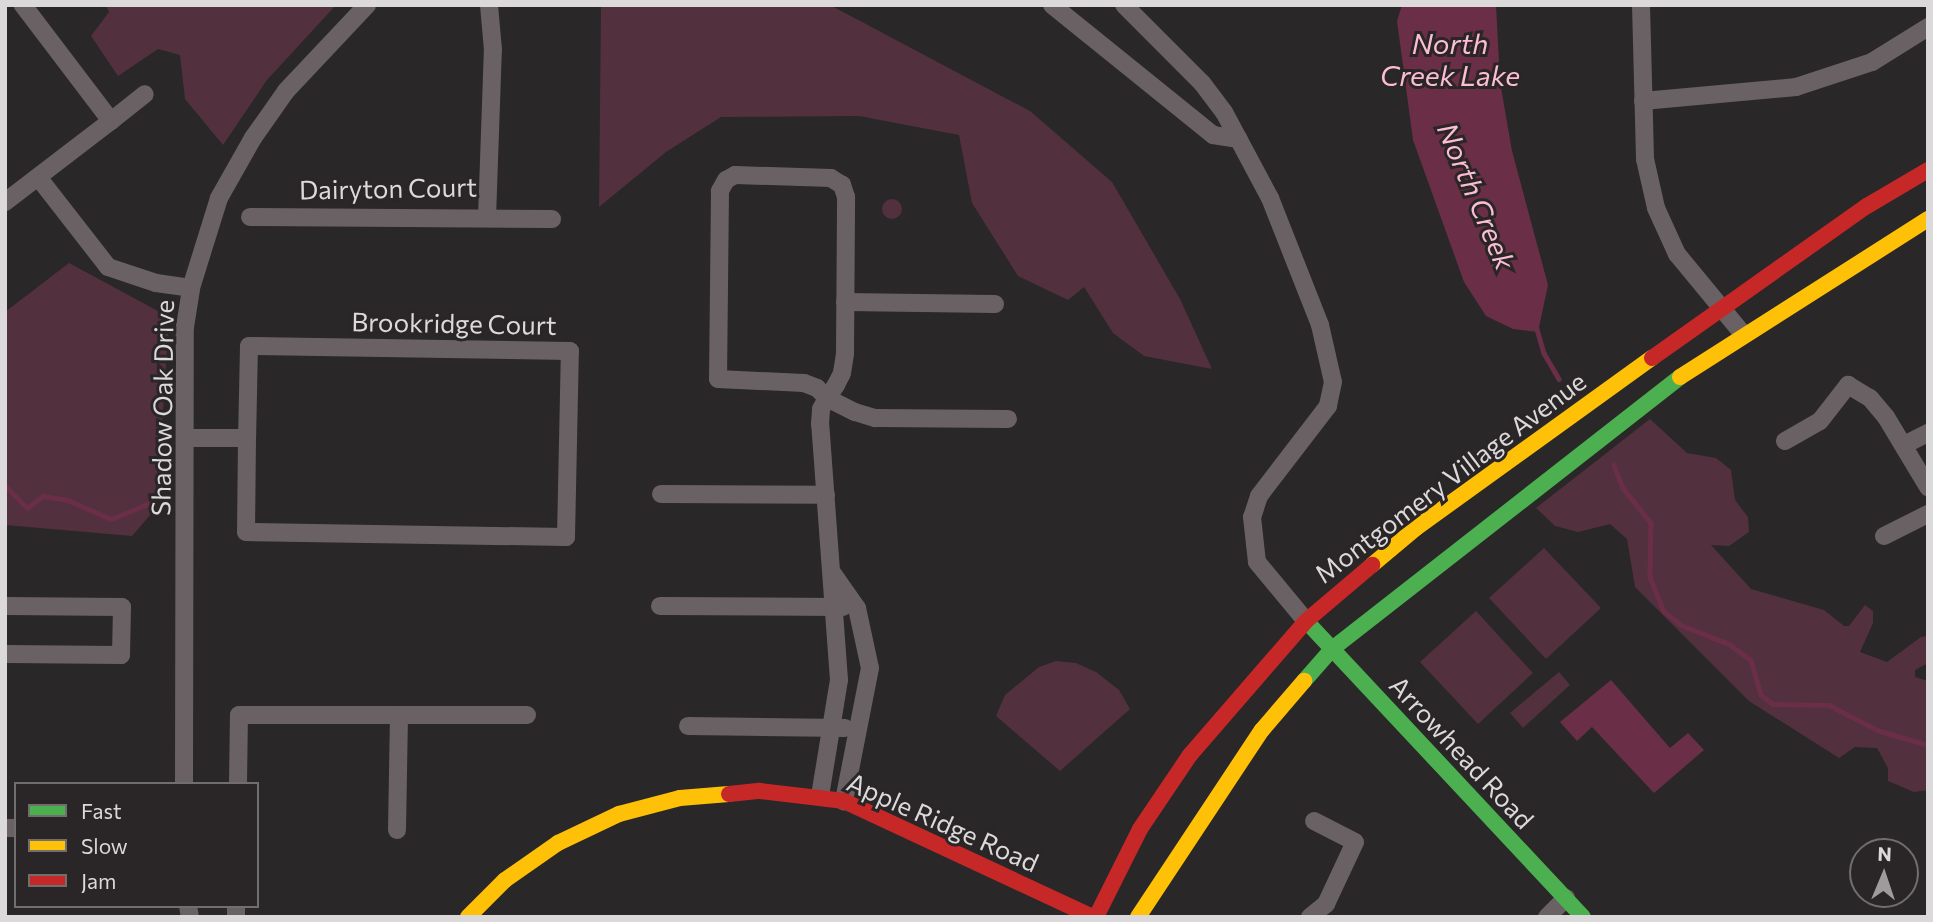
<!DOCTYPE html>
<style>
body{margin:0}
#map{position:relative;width:1933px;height:922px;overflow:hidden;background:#292728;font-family:Commissioner,sans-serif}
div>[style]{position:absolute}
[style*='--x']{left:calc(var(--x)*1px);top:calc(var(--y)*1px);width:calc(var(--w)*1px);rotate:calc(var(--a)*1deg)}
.green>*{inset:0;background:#53303d}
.round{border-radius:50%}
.water>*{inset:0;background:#6a2f47}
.stream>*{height:4.5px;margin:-2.25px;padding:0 2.25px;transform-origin:2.25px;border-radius:2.25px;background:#6a2f47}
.street>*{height:18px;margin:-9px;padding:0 9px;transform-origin:9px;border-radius:9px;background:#6a6164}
.fast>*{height:16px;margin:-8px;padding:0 8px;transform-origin:8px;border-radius:8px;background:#4caf50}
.slow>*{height:16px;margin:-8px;padding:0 8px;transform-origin:8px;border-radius:8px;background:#ffc107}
.jam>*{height:16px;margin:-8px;padding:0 8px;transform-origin:8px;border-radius:8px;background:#c62828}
span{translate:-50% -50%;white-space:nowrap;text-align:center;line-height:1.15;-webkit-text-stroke:6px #2a2627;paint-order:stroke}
.street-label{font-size:26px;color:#dbd9d9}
.water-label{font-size:28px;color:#fabdd2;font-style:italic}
.frame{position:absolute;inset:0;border:7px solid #dbd9d9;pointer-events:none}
.legend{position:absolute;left:14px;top:782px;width:245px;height:126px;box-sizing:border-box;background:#2a2627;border:2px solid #716e6e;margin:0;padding:9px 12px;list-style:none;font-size:21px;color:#dbd9d9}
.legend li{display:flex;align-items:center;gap:14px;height:35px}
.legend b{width:35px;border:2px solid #716e6e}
.north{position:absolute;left:1849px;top:838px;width:70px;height:70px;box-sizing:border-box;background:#2a2627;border:2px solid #716e6e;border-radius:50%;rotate:2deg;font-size:19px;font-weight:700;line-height:28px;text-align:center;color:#dbd9d9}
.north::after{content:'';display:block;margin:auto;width:24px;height:32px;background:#9d9b9b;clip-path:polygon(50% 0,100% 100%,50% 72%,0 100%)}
</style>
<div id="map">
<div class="green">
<i style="clip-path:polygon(106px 5px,336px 5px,267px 80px,223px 145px,185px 99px,180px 55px,158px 49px,118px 76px,91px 36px,109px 12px)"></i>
<i style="clip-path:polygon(601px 5px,830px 5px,1030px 111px,1112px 182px,1180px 299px,1212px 369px,1144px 356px,1113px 333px,1084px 287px,1068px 300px,1018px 276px,972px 203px,959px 135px,859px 116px,721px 117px,666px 152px,599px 207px)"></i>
<i class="round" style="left:882px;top:199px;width:20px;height:20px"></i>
<i style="clip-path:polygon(69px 263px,169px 317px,157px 507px,132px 536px,5px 525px,5px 312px)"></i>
<i style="clip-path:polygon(1650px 419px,1687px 453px,1716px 458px,1731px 470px,1735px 500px,1748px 517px,1749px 532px,1729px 546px,1711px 545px,1751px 589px,1824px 610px,1844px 626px,1849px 626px,1865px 605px,1873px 611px,1873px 623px,1860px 652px,1887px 662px,1921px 637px,1928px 636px,1928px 663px,1915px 670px,1915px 677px,1928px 681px,1928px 790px,1914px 792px,1888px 781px,1888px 768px,1877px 748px,1855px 747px,1839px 758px,1749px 701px,1635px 587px,1627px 539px,1610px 524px,1578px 532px,1555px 526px,1536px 508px)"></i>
<i style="clip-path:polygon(1544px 548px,1601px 608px,1546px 659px,1489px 598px)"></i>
<i style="clip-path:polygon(1476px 611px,1533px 673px,1478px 724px,1420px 662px)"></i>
<i style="clip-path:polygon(1056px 661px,1076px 663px,1096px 672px,1119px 690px,1130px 709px,1060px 771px,996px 716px,1005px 695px,1039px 667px)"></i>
<i style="clip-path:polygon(1559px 672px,1570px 685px,1523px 728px,1510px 713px)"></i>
</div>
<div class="water">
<i style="clip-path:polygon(1402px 5px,1496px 5px,1500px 82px,1512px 151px,1548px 285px,1538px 332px,1513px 329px,1486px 316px,1464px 282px,1413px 140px,1397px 21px)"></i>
<i style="clip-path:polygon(1611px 680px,1670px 748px,1688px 733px,1704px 750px,1654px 793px,1592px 727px,1577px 741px,1560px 722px)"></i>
</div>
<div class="stream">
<i style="--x:1537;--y:329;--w:25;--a:74"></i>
<i style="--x:1544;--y:353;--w:30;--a:60"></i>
<i style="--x:1614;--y:465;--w:25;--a:69"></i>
<i style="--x:1623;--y:488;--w:45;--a:51.3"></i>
<i style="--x:1651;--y:523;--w:54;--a:91.1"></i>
<i style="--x:1650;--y:577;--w:37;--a:68"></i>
<i style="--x:1664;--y:611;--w:22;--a:39"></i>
<i style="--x:1681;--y:625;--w:52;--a:21.6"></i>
<i style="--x:1729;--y:644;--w:27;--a:36"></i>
<i style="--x:1751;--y:660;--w:36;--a:74"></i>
<i style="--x:1761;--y:695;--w:15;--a:37"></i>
<i style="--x:1773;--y:704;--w:56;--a:1"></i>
<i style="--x:1829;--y:705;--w:54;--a:27.5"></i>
<i style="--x:1877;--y:730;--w:53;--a:16.4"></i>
<i style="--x:5;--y:485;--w:32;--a:46"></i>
<i style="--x:27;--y:508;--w:20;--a:-37"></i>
<i style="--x:43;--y:496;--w:25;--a:9"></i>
<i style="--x:68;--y:500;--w:47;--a:23.8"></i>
<i style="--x:111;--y:519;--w:42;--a:-22.3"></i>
</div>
<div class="street">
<i style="--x:1052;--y:5;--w:207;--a:38.9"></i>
<i style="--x:1213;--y:135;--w:26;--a:9"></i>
<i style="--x:1124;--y:5;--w:110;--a:45"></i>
<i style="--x:1202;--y:83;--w:36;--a:53"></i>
<i style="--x:1224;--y:112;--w:98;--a:61.9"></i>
<i style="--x:1270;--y:198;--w:136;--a:68.5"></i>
<i style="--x:1320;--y:325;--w:58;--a:77.2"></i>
<i style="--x:1333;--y:382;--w:25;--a:102"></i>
<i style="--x:1328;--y:406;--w:113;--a:127.5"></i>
<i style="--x:1259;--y:496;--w:22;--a:108"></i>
<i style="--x:1252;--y:517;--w:45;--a:83.7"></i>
<i style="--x:1257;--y:562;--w:77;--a:50.3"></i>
<i style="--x:1641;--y:5;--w:154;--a:88.5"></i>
<i style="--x:1645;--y:159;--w:50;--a:77.3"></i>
<i style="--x:1656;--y:208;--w:51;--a:65.5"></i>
<i style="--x:1677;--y:254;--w:104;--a:50.5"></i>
<i style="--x:1643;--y:101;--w:154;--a:-5.2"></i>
<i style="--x:1796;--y:87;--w:80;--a:-18.2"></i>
<i style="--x:1872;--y:62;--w:66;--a:-32"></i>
<i style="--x:111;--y:121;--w:43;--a:-38.5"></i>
<i style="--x:38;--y:177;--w:114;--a:52.1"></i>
<i style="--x:108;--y:267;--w:51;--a:18.4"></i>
<i style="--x:156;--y:283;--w:35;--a:8"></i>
<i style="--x:5;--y:202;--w:133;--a:-37.4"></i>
<i style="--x:111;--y:121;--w:146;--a:-127.2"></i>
<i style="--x:250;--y:217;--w:302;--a:0.4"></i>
<i style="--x:487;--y:218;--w:168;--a:-88"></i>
<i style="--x:493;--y:50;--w:45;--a:-95.1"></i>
<i style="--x:845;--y:302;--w:150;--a:0.8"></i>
<i style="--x:185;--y:438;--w:62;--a:0"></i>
<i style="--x:247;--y:438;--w:94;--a:90.6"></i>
<i style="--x:246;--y:532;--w:320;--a:0.9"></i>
<i style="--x:566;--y:537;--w:186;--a:-88.8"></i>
<i style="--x:570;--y:351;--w:321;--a:-179.1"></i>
<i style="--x:249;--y:346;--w:92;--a:91.2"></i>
<i style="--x:1785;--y:441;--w:40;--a:-29.7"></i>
<i style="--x:1820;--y:421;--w:46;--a:-52.1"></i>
<i style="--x:1848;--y:385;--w:26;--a:31"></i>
<i style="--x:1870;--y:398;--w:25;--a:50"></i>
<i style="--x:1886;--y:417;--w:82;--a:59"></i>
<i style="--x:1906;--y:444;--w:25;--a:-27"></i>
<i style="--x:661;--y:494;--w:165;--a:0.3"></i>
<i style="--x:1884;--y:536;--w:49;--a:-26.6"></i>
<i style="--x:833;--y:574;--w:42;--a:54.8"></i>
<i style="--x:857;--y:608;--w:61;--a:77.8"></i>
<i style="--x:870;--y:668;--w:136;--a:101.1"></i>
<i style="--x:5;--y:606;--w:117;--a:0.5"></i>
<i style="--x:122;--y:607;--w:48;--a:91.2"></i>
<i style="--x:121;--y:655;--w:116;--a:-179.5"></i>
<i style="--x:660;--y:606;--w:183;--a:0.3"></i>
<i style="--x:688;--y:726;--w:157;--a:0.7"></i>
<i style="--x:184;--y:784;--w:457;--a:-89.9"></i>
<i style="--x:185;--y:327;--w:39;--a:-81"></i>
<i style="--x:191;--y:288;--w:94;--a:-72.7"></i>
<i style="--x:219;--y:198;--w:69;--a:-60.5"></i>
<i style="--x:253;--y:138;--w:57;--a:-54.9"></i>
<i style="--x:286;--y:91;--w:118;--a:-46.7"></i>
<i style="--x:238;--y:784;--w:69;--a:-89.2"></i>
<i style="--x:239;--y:715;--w:288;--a:0"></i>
<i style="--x:820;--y:796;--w:118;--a:-80.7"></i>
<i style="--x:839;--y:680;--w:257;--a:-94.2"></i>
<i style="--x:820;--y:424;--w:15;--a:-86"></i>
<i style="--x:821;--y:409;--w:13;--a:-61"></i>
<i style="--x:827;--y:398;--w:16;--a:-55"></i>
<i style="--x:836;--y:385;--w:13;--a:-63"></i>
<i style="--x:842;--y:373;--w:20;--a:-81"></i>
<i style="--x:845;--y:353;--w:156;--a:-89.6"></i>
<i style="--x:846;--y:197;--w:13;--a:-108"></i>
<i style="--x:842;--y:185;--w:13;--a:-148"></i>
<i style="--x:831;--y:178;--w:96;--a:-178.2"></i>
<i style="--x:735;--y:175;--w:10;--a:151"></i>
<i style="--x:726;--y:180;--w:13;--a:119"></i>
<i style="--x:720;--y:191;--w:188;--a:90.6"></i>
<i style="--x:718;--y:379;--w:86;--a:2.7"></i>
<i style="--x:804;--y:383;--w:14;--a:21"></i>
<i style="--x:817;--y:388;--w:14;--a:45"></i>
<i style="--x:827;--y:398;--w:31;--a:27"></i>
<i style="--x:855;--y:412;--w:21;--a:17"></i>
<i style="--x:875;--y:418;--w:133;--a:0.4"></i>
<i style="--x:5;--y:828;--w:11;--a:0"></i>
<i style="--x:397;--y:830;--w:115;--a:-89"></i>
<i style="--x:188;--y:906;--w:11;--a:80"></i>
<i style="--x:236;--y:917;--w:11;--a:-90"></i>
<i style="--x:1310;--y:917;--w:21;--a:-39"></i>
<i style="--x:1326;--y:904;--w:68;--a:-64.9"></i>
<i style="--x:1355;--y:842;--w:46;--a:-152.9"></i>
<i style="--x:1547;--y:917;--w:27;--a:-45"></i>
</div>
<div class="fast">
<i style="--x:1306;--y:621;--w:405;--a:46.9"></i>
<i style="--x:1304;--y:681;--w:43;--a:-48.8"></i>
<i style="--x:1332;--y:649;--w:442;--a:-38"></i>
</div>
<div class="slow">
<i style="--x:1680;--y:377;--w:294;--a:-32.5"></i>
<i style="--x:1372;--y:565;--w:57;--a:-40.1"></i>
<i style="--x:1416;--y:528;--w:291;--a:-35.8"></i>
<i style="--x:468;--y:917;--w:52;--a:-45"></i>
<i style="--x:505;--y:880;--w:65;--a:-34.9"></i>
<i style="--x:558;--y:843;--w:68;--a:-25.4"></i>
<i style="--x:619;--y:814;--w:63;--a:-14.7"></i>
<i style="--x:680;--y:798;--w:49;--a:-4.7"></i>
<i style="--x:1138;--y:917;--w:224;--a:-56.5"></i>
<i style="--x:1262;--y:730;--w:65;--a:-49.4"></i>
</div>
<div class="jam">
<i style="--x:1652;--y:358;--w:263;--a:-35.3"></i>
<i style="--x:1867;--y:206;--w:71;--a:-30.5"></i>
<i style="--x:729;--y:794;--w:31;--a:-6"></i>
<i style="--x:760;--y:791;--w:85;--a:6.8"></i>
<i style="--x:844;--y:801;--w:275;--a:25"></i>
<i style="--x:1096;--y:917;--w:98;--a:-63.4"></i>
<i style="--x:1140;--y:829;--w:89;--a:-56"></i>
<i style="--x:1190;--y:755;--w:177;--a:-49.1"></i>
<i style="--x:1306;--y:621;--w:87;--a:-40.3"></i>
</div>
<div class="street-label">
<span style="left:388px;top:188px;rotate:-1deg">Dairyton Court</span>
<span style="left:454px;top:323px;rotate:1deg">Brookridge Court</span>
<span style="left:162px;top:408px;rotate:-89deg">Shadow Oak Drive</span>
<span style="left:1450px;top:477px;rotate:-37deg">Montgomery Village Avenue</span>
<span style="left:1462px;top:752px;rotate:47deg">Arrowhead Road</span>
<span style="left:943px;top:822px;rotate:24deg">Apple Ridge Road</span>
</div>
<div class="water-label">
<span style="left:1450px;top:59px">North<br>Creek Lake</span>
<span style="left:1477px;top:196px;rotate:67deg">North Creek</span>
</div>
<div class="frame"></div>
<ul class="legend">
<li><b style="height:9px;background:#4caf50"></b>Fast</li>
<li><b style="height:9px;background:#ffc107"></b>Slow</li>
<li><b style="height:9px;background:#c62828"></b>Jam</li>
</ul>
<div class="north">N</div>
</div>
